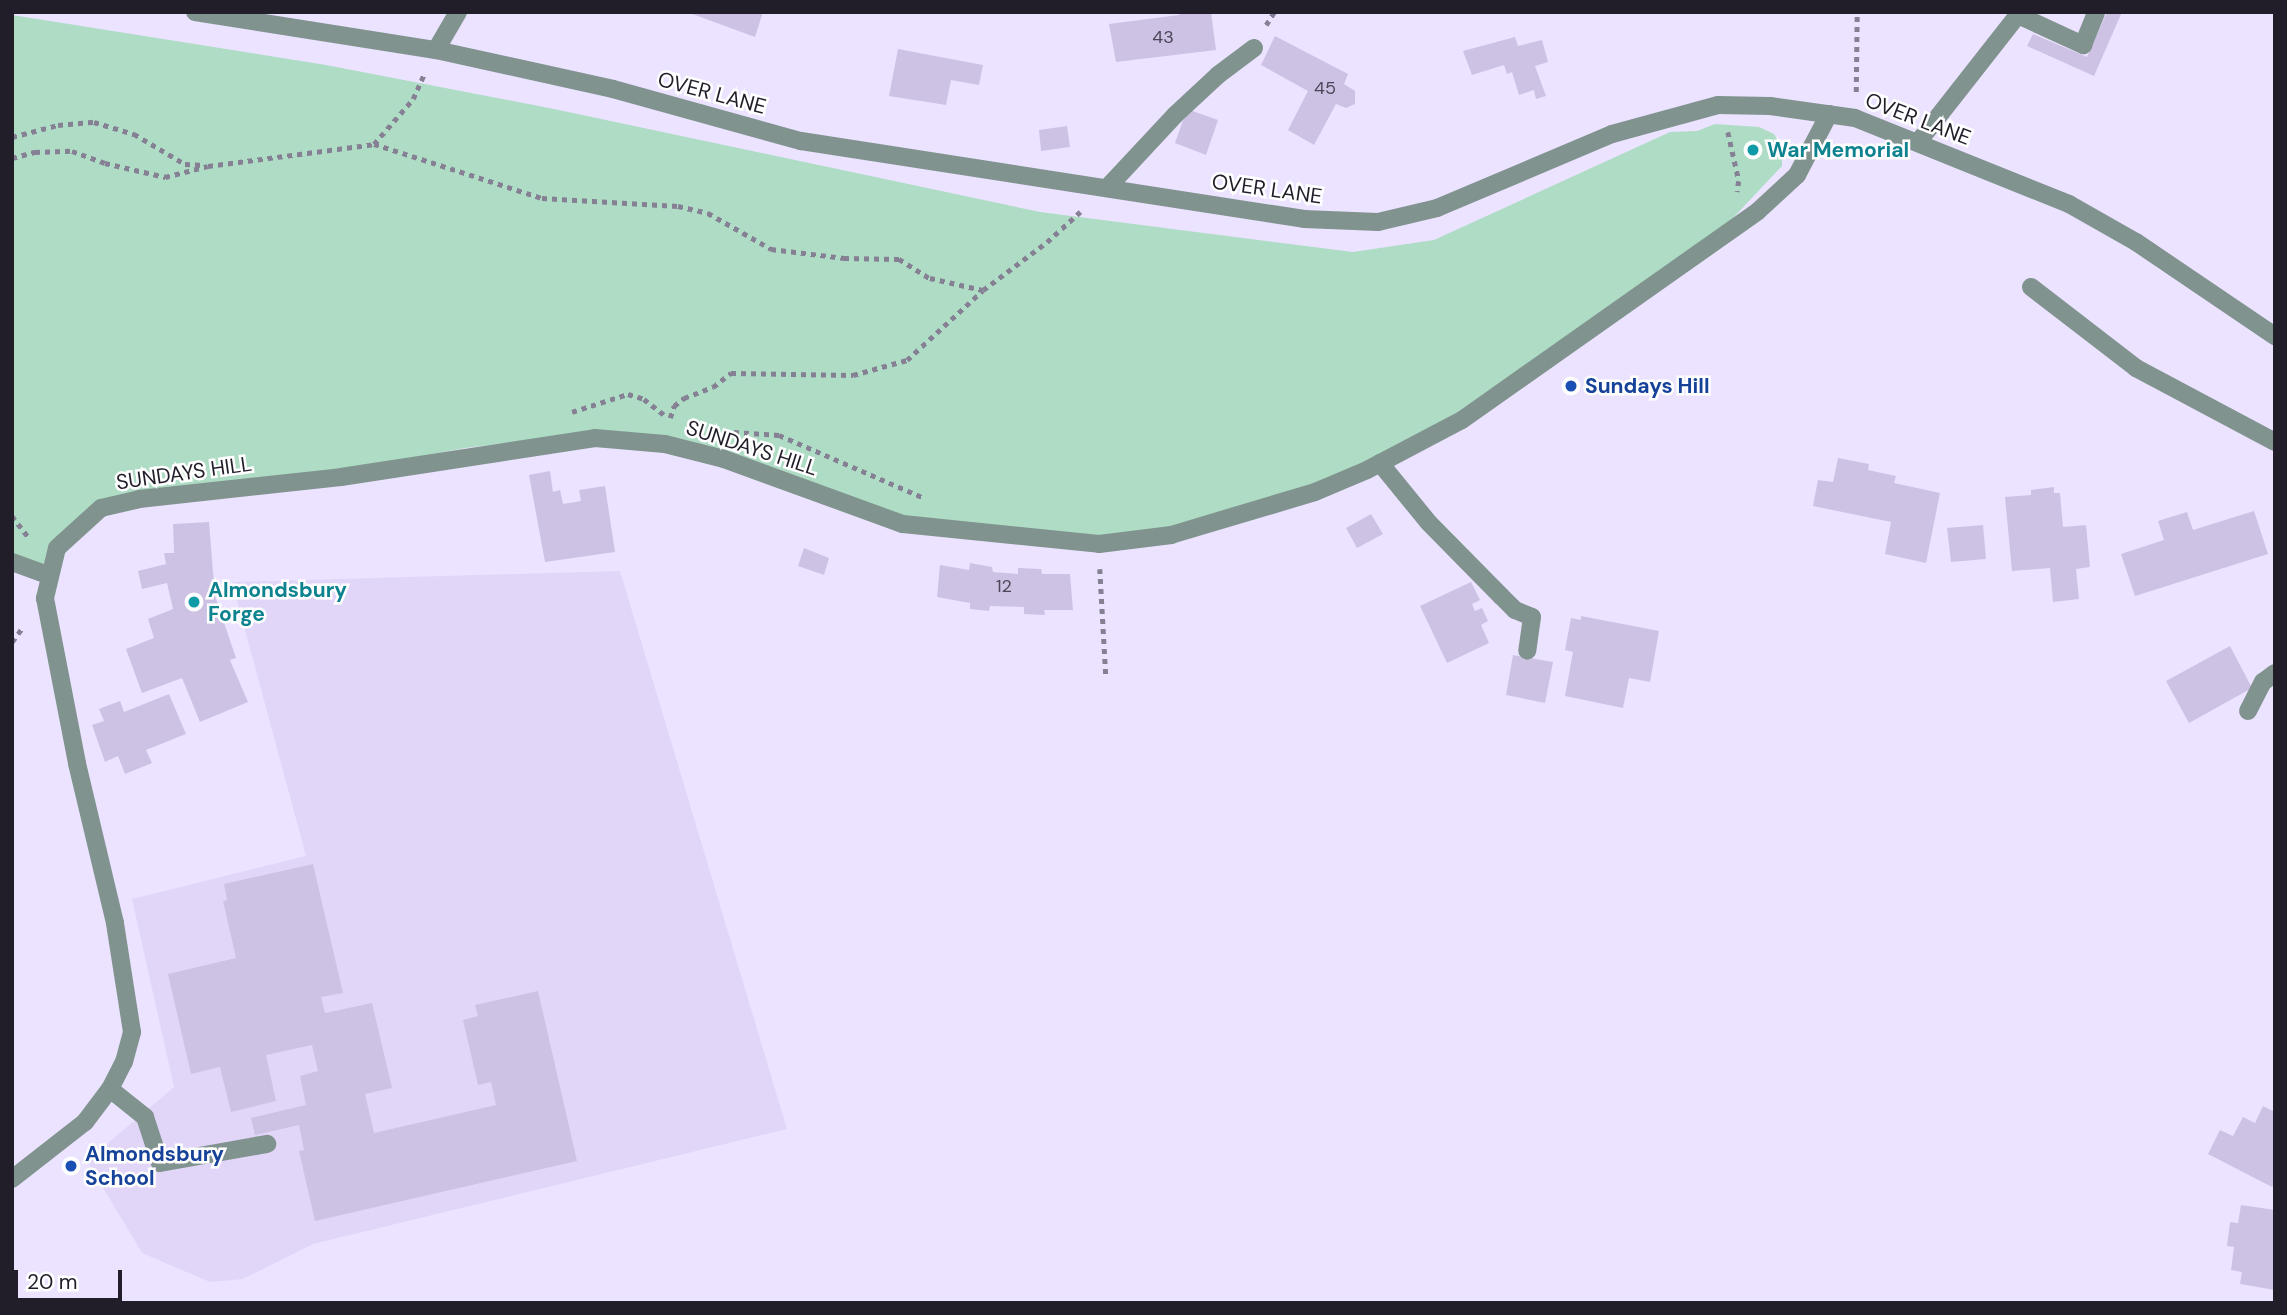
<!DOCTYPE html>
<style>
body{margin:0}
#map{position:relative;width:2287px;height:1315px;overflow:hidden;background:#ebe3ff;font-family:"DM Sans",sans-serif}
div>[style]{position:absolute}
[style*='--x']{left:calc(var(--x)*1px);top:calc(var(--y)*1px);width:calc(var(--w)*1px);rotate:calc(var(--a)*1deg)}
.built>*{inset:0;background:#e1d6f8}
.green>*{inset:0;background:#aedcc5}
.building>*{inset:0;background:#cdc2e4}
.path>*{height:4.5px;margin-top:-2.25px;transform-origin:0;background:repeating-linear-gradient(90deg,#868094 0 5px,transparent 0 10px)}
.minor>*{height:18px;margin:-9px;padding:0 9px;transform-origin:9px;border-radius:9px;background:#81938f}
.dots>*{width:19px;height:19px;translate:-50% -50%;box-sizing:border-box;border:4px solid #fff;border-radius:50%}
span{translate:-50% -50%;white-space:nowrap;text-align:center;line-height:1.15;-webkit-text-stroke:5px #fff;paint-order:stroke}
.number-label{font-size:18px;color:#4c4658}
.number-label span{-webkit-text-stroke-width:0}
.street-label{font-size:21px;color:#211d29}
.culture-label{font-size:21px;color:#0d838f;font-weight:700}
.left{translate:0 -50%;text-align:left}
.transit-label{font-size:21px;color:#164399;font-weight:700}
.frame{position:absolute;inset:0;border:14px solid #211d29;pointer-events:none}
.scale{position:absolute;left:14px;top:1270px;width:108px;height:32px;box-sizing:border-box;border:4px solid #211d29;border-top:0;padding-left:9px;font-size:21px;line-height:24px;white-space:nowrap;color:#211d29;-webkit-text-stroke:5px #fff;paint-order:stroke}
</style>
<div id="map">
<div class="built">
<i style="clip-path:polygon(620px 571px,787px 1129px,313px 1244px,243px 1279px,210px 1282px,142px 1253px,87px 1161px,174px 1087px,132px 899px,306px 856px,232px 582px)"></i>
</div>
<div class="green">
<i style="clip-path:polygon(12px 15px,326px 65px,554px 109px,1040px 212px,1353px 252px,1434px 240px,1670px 132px,1697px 131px,1715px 124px,1759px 127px,1774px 134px,1782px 147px,1782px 166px,1716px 236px,1460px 416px,1365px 466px,1170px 531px,1099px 539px,906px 518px,726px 454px,593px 432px,465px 448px,341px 471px,99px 502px,44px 568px,12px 555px)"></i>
</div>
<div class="building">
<i style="clip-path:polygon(687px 12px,763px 12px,755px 37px)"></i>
<i style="clip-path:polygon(1179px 12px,1211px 12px,1216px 50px,1116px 62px,1109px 24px,1179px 15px)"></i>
<i style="clip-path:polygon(2107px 12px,2122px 12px,2094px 76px,2027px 46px,2033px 34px,2087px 57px)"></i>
<i style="clip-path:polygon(1275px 36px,1348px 74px,1344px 84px,1355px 91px,1355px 104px,1346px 108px,1336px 104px,1314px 145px,1288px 130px,1308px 91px,1261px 65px)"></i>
<i style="clip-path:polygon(1515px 37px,1518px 46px,1542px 40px,1548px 62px,1535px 66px,1546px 96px,1536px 99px,1534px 90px,1519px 95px,1512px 72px,1507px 74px,1504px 65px,1472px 75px,1463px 51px)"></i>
<i style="clip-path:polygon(898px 49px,983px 65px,979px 85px,951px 80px,946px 105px,889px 96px)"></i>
<i style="clip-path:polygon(1187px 109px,1218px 120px,1206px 155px,1175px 143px)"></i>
<i style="clip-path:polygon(1067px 126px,1070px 147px,1041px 151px,1039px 130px)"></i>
<i style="clip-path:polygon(1838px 458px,1869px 464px,1868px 470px,1896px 476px,1894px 483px,1940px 493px,1926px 563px,1885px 554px,1891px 522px,1813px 506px,1818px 480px,1833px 482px)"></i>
<i style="clip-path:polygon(550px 471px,553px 492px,560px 490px,563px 504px,581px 501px,579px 490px,605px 486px,615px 552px,545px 562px,529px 475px)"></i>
<i style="clip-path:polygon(2054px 487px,2054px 493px,2060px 493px,2063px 527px,2086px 525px,2090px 567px,2076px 569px,2079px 599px,2053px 602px,2050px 568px,2012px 571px,2005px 497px,2031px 495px,2031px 490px)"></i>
<i style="clip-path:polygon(2254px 511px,2268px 554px,2135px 596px,2121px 554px,2164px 540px,2158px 521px,2187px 512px,2193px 530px)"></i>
<i style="clip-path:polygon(1371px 514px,1383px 534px,1357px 548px,1346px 528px)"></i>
<i style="clip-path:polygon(209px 522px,215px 596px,236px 658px,230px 660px,248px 702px,200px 722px,182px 678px,142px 693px,126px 649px,154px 638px,148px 619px,173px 609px,167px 583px,142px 589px,138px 571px,166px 564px,164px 553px,174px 553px,173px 524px)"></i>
<i style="clip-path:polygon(1983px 525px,1986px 559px,1951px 562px,1947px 528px)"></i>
<i style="clip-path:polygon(804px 548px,829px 558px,824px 575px,798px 566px)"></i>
<i style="clip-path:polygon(970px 563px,992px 567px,993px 572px,1018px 574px,1018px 568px,1041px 569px,1042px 574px,1070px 574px,1073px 610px,1044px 610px,1045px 615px,1024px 614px,1024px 607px,990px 606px,989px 611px,970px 609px,970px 603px,937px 597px,940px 565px,969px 570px)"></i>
<i style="clip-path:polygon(1471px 582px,1480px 600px,1472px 604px,1475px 611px,1482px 608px,1488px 621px,1481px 625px,1489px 643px,1447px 663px,1420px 606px)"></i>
<i style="clip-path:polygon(1581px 616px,1659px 631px,1650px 682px,1629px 678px,1623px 708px,1565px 696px,1573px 652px,1565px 650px,1571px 618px,1581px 620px)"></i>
<i style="clip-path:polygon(2230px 646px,2252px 688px,2189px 723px,2166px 681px)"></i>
<i style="clip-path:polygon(1513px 655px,1553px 662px,1545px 703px,1506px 695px)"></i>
<i style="clip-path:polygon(169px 694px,186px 734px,146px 750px,152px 763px,125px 774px,118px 756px,105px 762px,92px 725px,104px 721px,99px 709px,120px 701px,124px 712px)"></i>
<i style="clip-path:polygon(313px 864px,343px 993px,321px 997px,325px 1013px,372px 1003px,392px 1088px,365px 1094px,374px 1133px,496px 1105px,491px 1082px,478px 1085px,463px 1020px,478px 1016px,475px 1005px,538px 991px,577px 1161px,315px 1221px,299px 1151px,304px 1150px,299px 1125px,255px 1135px,251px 1118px,306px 1105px,300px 1076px,318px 1071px,312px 1045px,266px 1055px,276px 1101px,231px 1112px,220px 1067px,191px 1074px,168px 974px,236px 958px,223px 901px,227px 900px,224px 884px)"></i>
<i style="clip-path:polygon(2263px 1106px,2275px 1112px,2275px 1182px,2272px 1187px,2208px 1154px,2220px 1130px,2233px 1136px,2243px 1117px,2255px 1123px)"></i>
<i style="clip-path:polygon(2241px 1205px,2275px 1210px,2275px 1290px,2240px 1284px,2242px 1272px,2231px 1270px,2234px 1247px,2227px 1246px,2230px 1222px,2238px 1223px)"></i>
</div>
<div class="path">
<i style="--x:1266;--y:25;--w:15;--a:-58"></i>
<i style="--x:1856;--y:92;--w:80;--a:-89.3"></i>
<i style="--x:1728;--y:132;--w:50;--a:77.3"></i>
<i style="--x:1739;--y:181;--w:11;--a:100"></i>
<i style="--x:12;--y:137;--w:48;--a:-14.6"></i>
<i style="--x:58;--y:125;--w:36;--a:-5"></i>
<i style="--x:94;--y:122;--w:42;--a:16.7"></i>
<i style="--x:134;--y:134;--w:59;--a:30.5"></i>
<i style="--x:185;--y:164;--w:19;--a:3"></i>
<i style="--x:374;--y:144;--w:60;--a:-49.1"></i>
<i style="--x:413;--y:99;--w:27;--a:-66"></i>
<i style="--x:12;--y:158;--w:24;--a:-15"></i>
<i style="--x:35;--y:152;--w:37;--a:-2"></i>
<i style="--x:72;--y:151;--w:35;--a:20"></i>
<i style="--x:105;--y:163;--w:62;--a:13.1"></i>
<i style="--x:165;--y:177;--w:44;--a:-14.3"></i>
<i style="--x:208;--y:166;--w:167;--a:-7.5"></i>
<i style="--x:374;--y:144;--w:176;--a:17.8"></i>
<i style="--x:542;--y:198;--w:136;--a:3.4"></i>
<i style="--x:678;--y:206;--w:31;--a:13"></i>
<i style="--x:708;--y:213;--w:73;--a:29.7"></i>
<i style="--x:771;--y:249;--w:74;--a:7"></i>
<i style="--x:844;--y:258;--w:55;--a:1"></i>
<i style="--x:899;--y:259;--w:36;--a:32"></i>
<i style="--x:930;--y:278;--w:54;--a:12.8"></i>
<i style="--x:572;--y:412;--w:59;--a:-17.8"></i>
<i style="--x:628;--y:394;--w:17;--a:17"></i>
<i style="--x:644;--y:399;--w:28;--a:38"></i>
<i style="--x:670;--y:418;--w:13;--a:-72"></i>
<i style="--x:674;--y:406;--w:13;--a:-39"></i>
<i style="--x:684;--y:398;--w:31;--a:-21"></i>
<i style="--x:713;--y:387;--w:23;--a:-38"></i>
<i style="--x:731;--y:373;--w:122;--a:0.9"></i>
<i style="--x:853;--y:375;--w:56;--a:-15.5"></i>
<i style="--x:907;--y:360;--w:103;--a:-42.6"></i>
<i style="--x:983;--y:290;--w:80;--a:-36.9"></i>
<i style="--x:1047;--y:242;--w:45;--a:-42.3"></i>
<i style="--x:734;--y:432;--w:45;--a:3.8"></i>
<i style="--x:779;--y:435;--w:156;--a:23.4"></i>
<i style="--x:12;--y:516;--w:28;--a:52"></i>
<i style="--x:1100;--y:569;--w:108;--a:86.8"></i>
<i style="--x:12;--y:642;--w:19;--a:-54"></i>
</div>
<div class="minor">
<i style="--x:195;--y:12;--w:244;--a:9"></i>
<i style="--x:436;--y:50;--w:181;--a:12.4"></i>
<i style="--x:613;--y:89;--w:195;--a:15.5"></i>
<i style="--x:801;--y:141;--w:509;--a:8.81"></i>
<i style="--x:1304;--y:219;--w:74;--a:2.3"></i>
<i style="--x:1378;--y:222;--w:61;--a:-13.3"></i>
<i style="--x:1437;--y:208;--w:190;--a:-22.9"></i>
<i style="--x:1612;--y:134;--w:110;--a:-15.3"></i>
<i style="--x:1718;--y:105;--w:52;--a:1.1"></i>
<i style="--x:1770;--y:106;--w:86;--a:8"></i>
<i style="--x:1855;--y:118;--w:231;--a:21.9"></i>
<i style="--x:2069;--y:204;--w:77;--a:29.6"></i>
<i style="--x:2136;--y:242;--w:168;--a:34.1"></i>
<i style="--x:2018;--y:15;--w:72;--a:24.8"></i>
<i style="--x:2083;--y:45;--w:35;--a:-68"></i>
<i style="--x:436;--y:50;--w:44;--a:-59.9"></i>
<i style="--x:1919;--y:141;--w:164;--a:-51.9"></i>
<i style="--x:1107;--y:188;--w:100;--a:-47"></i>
<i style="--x:1175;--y:115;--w:59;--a:-42.9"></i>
<i style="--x:1218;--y:75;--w:45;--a:-36.9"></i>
<i style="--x:2031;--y:287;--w:133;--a:37.6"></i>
<i style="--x:2136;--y:368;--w:157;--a:28"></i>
<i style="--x:1380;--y:463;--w:77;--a:50.8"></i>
<i style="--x:1429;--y:523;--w:103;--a:45.4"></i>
<i style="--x:1501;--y:596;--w:20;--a:45"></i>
<i style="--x:1515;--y:610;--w:18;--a:22"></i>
<i style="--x:1532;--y:617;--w:34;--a:98"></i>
<i style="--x:12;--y:562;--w:38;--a:20"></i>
<i style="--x:2248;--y:711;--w:33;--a:-63"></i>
<i style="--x:2263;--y:682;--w:15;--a:-37"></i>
<i style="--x:110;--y:1089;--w:45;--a:38.7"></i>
<i style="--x:145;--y:1117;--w:48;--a:71.9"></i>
<i style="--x:160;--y:1163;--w:109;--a:-10.1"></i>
<i style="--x:12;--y:1179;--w:93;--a:-38"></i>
<i style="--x:85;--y:1122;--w:41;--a:-52.9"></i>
<i style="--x:110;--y:1089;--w:30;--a:-63"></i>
<i style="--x:124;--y:1062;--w:31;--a:-75"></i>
<i style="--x:132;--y:1032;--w:110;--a:-98.9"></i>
<i style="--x:115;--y:923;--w:164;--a:-103.4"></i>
<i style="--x:77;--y:763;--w:168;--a:-101"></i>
<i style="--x:45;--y:598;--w:51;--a:-76.5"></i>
<i style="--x:57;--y:548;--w:59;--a:-42.3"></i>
<i style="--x:101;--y:508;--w:39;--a:-13"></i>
<i style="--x:139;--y:499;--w:203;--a:-6.2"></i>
<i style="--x:341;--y:477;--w:257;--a:-8.7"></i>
<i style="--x:595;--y:438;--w:70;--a:4.9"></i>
<i style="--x:665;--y:444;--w:61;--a:14.3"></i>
<i style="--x:724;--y:459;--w:190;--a:20"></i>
<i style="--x:903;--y:524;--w:197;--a:5.8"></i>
<i style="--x:1099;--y:544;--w:73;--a:-7.1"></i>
<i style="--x:1171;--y:535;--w:150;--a:-16.6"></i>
<i style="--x:1315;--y:492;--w:56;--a:-22.9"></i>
<i style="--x:1367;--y:470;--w:107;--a:-27.8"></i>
<i style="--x:1462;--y:420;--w:362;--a:-35.2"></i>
<i style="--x:1758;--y:211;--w:53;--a:-42.7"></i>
<i style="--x:1797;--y:175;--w:69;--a:-62.3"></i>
</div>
<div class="dots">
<i style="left:1753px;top:150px;background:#0f9aa8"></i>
<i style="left:1571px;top:386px;background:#1a4fb4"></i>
<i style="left:194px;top:602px;background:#0f9aa8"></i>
<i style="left:71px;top:1166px;background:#1a4fb4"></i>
</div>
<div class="number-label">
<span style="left:1163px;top:37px">43</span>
<span style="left:1325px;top:88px">45</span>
<span style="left:1004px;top:586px">12</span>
</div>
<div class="street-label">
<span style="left:712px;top:93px;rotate:15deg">OVER LANE</span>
<span style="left:1918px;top:119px;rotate:21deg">OVER LANE</span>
<span style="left:1267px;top:189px;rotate:8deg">OVER LANE</span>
<span style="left:752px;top:448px;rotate:18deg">SUNDAYS HILL</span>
<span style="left:184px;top:473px;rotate:-8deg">SUNDAYS HILL</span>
</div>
<div class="culture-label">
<span class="left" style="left:1767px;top:150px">War Memorial</span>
<span class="left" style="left:208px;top:602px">Almondsbury<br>Forge</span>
</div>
<div class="transit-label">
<span class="left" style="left:1585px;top:386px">Sundays Hill</span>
<span class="left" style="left:85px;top:1166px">Almondsbury<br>School</span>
</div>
<div class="frame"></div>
<div class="scale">20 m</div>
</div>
